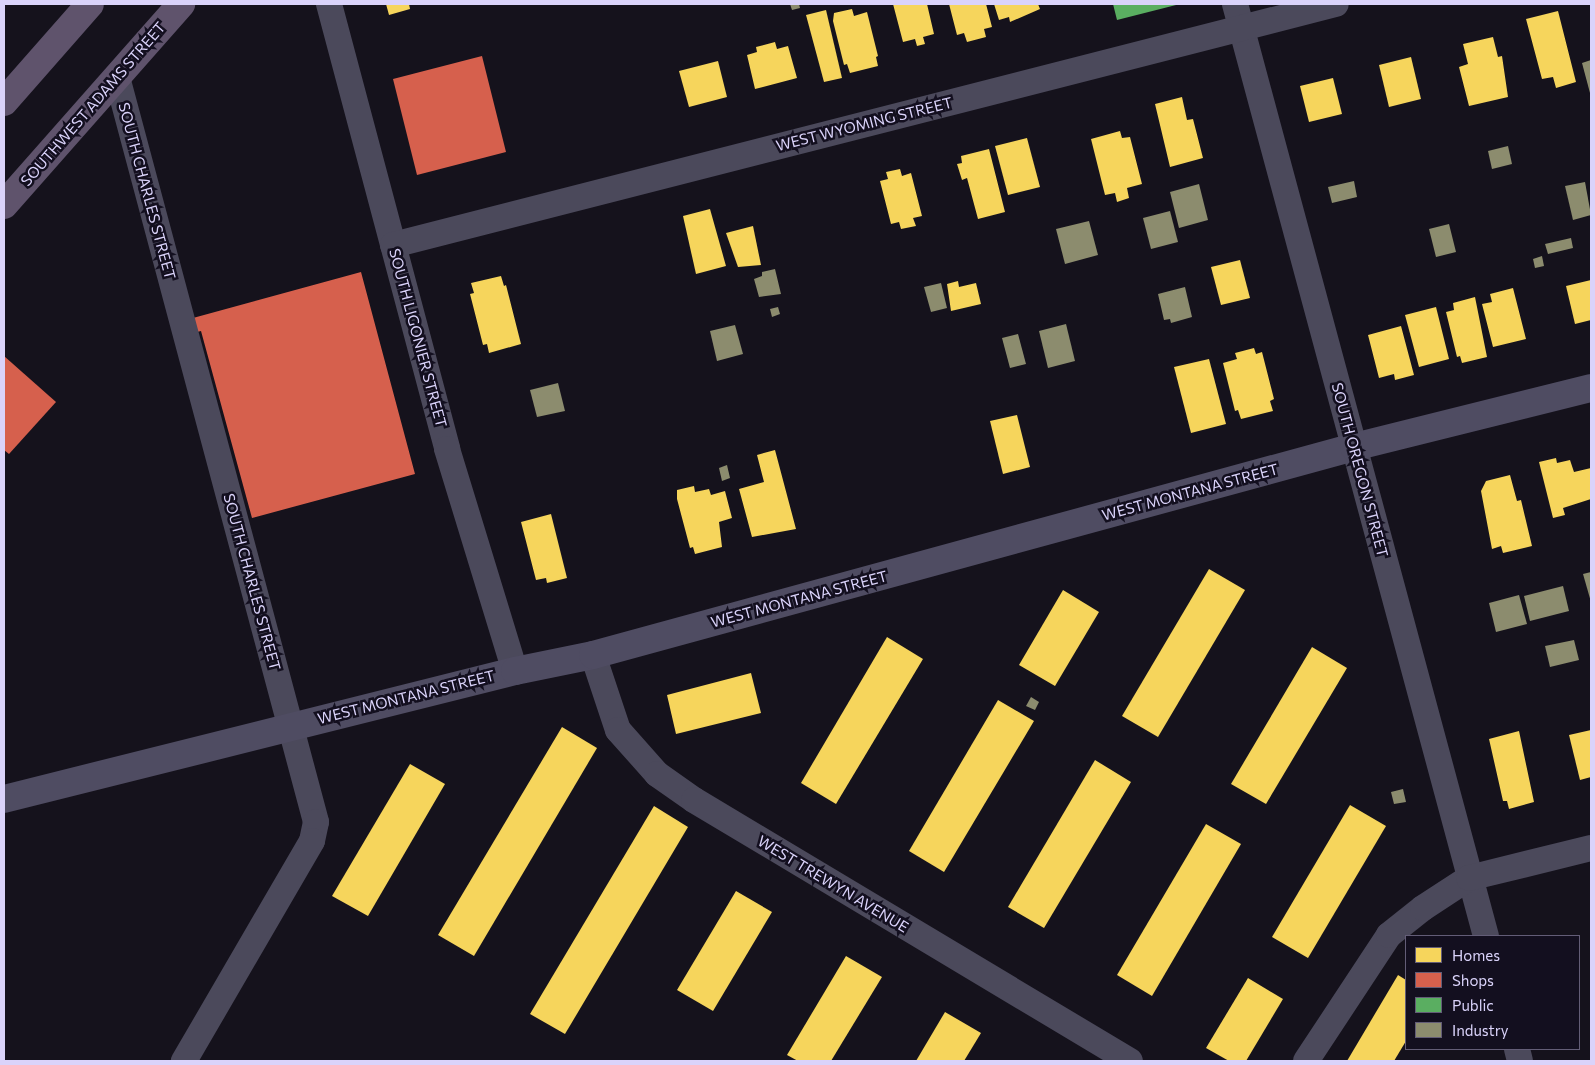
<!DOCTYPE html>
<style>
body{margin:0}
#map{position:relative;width:1595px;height:1065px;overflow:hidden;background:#15121c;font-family:Commissioner,sans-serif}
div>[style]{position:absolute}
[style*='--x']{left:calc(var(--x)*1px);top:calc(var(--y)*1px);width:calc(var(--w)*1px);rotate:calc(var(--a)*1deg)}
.homes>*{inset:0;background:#f6d55c}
.shops>*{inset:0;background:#d6604d}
.public>*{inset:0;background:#5aae61}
.industry>*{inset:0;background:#8c8c6e}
.street>*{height:26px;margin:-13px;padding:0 13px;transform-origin:13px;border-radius:13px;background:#4b495b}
.secondary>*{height:28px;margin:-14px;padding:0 14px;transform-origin:14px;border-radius:14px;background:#4f4c62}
.primary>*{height:28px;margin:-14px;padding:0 14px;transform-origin:14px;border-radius:14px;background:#5f536c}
span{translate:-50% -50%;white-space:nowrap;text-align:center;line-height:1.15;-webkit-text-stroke:5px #130f1f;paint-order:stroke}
.street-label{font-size:15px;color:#dad3fa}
.frame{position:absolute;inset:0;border:5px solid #dad3fa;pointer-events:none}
.legend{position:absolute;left:1405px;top:935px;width:175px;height:115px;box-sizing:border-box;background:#130f1f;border:1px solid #635d77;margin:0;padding:6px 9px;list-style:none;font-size:15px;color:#dad3fa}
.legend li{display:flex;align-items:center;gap:10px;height:25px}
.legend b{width:25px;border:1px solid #635d77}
</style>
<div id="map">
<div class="homes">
<i style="clip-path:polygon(386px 4px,409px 4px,410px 9px,389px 15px)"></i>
<i style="clip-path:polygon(893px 4px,927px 4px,934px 34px,923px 37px,925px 44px,917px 46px,915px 39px,903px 42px)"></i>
<i style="clip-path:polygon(949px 4px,986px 4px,992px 27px,984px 29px,986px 37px,967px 42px,964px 33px,957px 35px)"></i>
<i style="clip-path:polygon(994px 4px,1038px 4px,1040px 9px,1010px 22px,1009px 17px,999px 20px)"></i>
<i style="clip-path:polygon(852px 9px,854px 16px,867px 12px,878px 56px,876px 57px,878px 66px,850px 73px,847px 64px,844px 65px,833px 21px,834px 13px)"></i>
<i style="clip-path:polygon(826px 10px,842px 78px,824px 82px,806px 15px)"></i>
<i style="clip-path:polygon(1558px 11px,1576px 82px,1556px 88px,1553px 77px,1542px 79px,1526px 19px)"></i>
<i style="clip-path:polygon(1493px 37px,1498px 57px,1502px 56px,1508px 97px,1469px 106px,1459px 67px,1468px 64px,1463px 44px)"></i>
<i style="clip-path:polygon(775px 42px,777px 49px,788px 46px,797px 78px,755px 89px,747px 55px,757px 52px,756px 47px)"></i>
<i style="clip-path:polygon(1411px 57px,1421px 99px,1389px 107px,1379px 65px)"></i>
<i style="clip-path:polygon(718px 61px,727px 97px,689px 107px,679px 71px)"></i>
<i style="clip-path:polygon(1333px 78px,1342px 114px,1309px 122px,1300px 86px)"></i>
<i style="clip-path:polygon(1182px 97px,1187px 120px,1193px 119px,1203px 158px,1170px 167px,1155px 104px)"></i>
<i style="clip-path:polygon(1120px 131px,1122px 138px,1130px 137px,1142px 184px,1127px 188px,1129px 198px,1117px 202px,1115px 193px,1105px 195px,1091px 139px)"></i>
<i style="clip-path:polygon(1027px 138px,1040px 187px,1008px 195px,995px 146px)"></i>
<i style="clip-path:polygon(989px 149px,1005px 212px,978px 219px,967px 178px,962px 180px,957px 164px,962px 163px,961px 156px)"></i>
<i style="clip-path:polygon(900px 169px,902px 176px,911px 173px,922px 216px,913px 218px,916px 226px,901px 229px,899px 222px,891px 224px,880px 181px,888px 179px,886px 172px)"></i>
<i style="clip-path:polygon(710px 209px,726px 266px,696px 274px,683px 216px)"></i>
<i style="clip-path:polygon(753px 226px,761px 265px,738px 267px,726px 233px)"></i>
<i style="clip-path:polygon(1240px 260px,1250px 298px,1221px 305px,1211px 267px)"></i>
<i style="clip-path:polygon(501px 276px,504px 286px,506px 285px,521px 344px,489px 353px,487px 344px,483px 345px,470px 294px,474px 293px,471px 283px)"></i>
<i style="clip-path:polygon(1591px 280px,1591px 320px,1575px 324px,1566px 286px)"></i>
<i style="clip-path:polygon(958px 281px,959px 287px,976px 283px,981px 304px,951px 311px,947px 284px)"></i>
<i style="clip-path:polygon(1513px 288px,1526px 339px,1493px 347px,1482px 304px,1492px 302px,1490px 294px)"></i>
<i style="clip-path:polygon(1475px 297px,1487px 357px,1462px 363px,1460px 356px,1457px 357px,1446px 312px,1454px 310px,1453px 303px)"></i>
<i style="clip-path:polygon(1436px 307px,1449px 359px,1419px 367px,1405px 315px)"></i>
<i style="clip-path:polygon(1401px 326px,1414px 375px,1395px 380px,1394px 374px,1379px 378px,1368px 335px)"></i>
<i style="clip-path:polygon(1254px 348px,1256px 354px,1262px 352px,1274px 399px,1270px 401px,1273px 411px,1241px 419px,1238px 410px,1235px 411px,1223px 363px,1237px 359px,1235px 353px)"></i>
<i style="clip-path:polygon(1209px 359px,1226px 424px,1191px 433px,1174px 367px)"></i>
<i style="clip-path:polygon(1017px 415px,1030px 467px,1003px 474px,990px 421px)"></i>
<i style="clip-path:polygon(775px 450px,796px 529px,752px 537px,739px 489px,764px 482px,757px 455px)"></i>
<i style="clip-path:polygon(1556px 458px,1557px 463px,1570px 460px,1574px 472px,1591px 468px,1591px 499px,1563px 508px,1565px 515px,1553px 518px,1539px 462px)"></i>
<i style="clip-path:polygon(1510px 475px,1517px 501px,1521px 500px,1532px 546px,1503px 553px,1501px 546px,1492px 549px,1481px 491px,1486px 481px)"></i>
<i style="clip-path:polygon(694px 486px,695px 492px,709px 489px,711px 495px,725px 491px,732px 518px,719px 522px,722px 547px,695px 554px,693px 547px,690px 548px,677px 499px,677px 490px)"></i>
<i style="clip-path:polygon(551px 514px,567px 578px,547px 583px,546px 578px,536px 580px,521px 522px)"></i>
<i style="clip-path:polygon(1209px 569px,1245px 590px,1158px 737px,1122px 716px)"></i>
<i style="clip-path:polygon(1063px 590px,1099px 612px,1055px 686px,1019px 665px)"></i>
<i style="clip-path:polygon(887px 637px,923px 659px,836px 804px,801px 783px)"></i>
<i style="clip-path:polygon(1312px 647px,1347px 668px,1266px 804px,1231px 784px)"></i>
<i style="clip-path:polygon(751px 673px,761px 713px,676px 734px,667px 695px)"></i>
<i style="clip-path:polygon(998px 700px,1034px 721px,944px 872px,909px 851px)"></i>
<i style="clip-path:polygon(562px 727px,597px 748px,474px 956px,438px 935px)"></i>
<i style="clip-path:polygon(1591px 730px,1591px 777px,1580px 780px,1569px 735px)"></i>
<i style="clip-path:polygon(1519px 731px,1534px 802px,1509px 809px,1507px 801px,1503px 801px,1489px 739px)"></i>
<i style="clip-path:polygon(1095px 760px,1131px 782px,1044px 928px,1008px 907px)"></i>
<i style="clip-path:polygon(410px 764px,445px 784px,368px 916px,332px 896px)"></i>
<i style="clip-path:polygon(1350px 805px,1386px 826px,1308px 958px,1272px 937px)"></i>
<i style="clip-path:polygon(654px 806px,688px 827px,565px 1034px,530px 1014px)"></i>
<i style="clip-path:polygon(1206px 824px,1241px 844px,1152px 996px,1117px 975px)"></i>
<i style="clip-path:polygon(736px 891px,772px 912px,713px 1011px,677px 990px)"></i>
<i style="clip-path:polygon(846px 956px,882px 977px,831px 1061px,798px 1061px,787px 1055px)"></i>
<i style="clip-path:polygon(1398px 975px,1406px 980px,1406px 1041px,1394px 1061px,1347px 1061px)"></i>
<i style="clip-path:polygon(1248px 978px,1283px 999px,1246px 1061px,1229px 1061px,1206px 1048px)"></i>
<i style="clip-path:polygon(945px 1012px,981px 1033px,964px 1061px,916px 1061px)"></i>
</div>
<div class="shops">
<i style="clip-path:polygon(482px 56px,506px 152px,417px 175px,393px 79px)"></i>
<i style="clip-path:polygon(361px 272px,415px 474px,252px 518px,201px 331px,197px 332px,193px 318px)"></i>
<i style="clip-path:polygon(4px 356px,56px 402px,9px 454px,4px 450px)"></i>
</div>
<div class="public">
<i style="clip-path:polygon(1113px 4px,1180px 4px,1117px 20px)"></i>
</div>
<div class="industry">
<i style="clip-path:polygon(790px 4px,799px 4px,800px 8px,792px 10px)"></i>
<i style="clip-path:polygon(1591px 60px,1591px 92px,1590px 93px,1582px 63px)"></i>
<i style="clip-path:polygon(1508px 146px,1512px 164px,1492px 169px,1488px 151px)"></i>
<i style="clip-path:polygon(1354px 181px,1357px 197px,1332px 203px,1328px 187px)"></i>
<i style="clip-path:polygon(1585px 182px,1591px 215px,1573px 220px,1565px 186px)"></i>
<i style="clip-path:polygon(1199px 184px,1208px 220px,1179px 228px,1170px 192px)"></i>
<i style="clip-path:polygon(1170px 211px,1178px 242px,1151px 249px,1143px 218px)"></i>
<i style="clip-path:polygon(1089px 221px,1098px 255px,1065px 264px,1056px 229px)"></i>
<i style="clip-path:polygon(1449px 224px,1456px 252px,1436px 257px,1429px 229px)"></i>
<i style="clip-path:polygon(1571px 238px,1573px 248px,1548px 254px,1545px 244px)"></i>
<i style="clip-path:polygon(1542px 256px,1544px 266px,1535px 268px,1533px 259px)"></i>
<i style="clip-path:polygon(775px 269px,781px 294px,759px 297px,754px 279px,762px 276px,762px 272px)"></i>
<i style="clip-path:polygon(941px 283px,947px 308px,931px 312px,924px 287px)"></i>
<i style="clip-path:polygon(1185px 287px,1192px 317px,1171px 323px,1170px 319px,1164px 320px,1158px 294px)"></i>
<i style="clip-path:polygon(778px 307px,780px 314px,772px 317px,770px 309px)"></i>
<i style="clip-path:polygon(1066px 324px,1075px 361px,1048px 368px,1039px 331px)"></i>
<i style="clip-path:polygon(735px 325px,743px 354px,717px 361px,710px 331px)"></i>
<i style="clip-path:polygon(1018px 334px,1026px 364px,1010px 368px,1002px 338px)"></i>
<i style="clip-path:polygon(558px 383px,565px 411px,537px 417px,530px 390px)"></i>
<i style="clip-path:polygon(727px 465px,730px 478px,722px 481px,719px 468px)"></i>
<i style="clip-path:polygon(1591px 572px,1591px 602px,1583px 574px)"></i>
<i style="clip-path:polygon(1563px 586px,1569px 611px,1530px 621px,1524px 596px)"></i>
<i style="clip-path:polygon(1519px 595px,1527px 624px,1496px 632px,1489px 603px)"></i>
<i style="clip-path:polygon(1574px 640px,1579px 660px,1550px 667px,1545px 646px)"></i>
<i style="clip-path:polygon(1031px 697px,1039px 702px,1035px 710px,1026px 706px)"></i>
<i style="clip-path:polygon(1403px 789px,1406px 802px,1394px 804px,1391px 792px)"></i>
</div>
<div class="street">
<i style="--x:329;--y:4;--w:460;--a:75.1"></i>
<i style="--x:447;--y:449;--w:232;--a:73"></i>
<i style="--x:1235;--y:4;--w:965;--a:74.93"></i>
<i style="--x:117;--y:77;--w:771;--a:75.04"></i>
<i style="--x:316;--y:822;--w:19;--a:102"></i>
<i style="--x:312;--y:841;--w:255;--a:120.2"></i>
<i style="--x:393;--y:245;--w:973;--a:-14.34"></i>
<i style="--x:593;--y:655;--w:79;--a:71.6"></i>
<i style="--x:618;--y:730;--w:59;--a:48.4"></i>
<i style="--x:657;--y:774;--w:45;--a:35.1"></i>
<i style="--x:694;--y:800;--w:508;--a:30.91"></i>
<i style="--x:1517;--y:1049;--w:12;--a:76"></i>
<i style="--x:1306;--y:1061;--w:151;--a:-56.6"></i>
<i style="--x:1389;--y:935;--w:43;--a:-38.5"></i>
<i style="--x:1423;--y:908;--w:55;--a:-33.1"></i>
<i style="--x:1469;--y:878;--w:126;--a:-13.8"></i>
</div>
<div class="secondary">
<i style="--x:4;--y:799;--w:527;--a:-14.06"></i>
<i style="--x:515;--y:671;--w:80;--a:-11.6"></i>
<i style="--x:593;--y:655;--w:789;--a:-15.29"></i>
<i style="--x:1354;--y:447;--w:244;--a:-14"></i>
</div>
<div class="primary">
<i style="--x:4;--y:102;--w:130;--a:-48.7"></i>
<i style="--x:4;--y:205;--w:268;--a:-48.6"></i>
</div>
<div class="street-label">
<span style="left:93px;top:104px;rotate:-49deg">SOUTHWEST ADAMS STREET</span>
<span style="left:864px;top:124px;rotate:-14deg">WEST WYOMING STREET</span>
<span style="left:147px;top:191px;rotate:75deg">SOUTH CHARLES STREET</span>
<span style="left:418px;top:338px;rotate:75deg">SOUTH LIGONIER STREET</span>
<span style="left:1360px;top:470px;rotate:75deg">SOUTH OREGON STREET</span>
<span style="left:1190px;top:492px;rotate:-15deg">WEST MONTANA STREET</span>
<span style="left:252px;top:582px;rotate:75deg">SOUTH CHARLES STREET</span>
<span style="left:799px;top:599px;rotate:-15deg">WEST MONTANA STREET</span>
<span style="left:406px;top:697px;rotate:-14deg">WEST MONTANA STREET</span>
<span style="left:833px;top:884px;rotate:31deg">WEST TREWYN AVENUE</span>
</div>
<div class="frame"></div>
<ul class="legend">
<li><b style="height:14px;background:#f6d55c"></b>Homes</li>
<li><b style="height:14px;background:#d6604d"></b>Shops</li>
<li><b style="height:14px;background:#5aae61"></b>Public</li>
<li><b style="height:14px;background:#8c8c6e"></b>Industry</li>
</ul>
</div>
